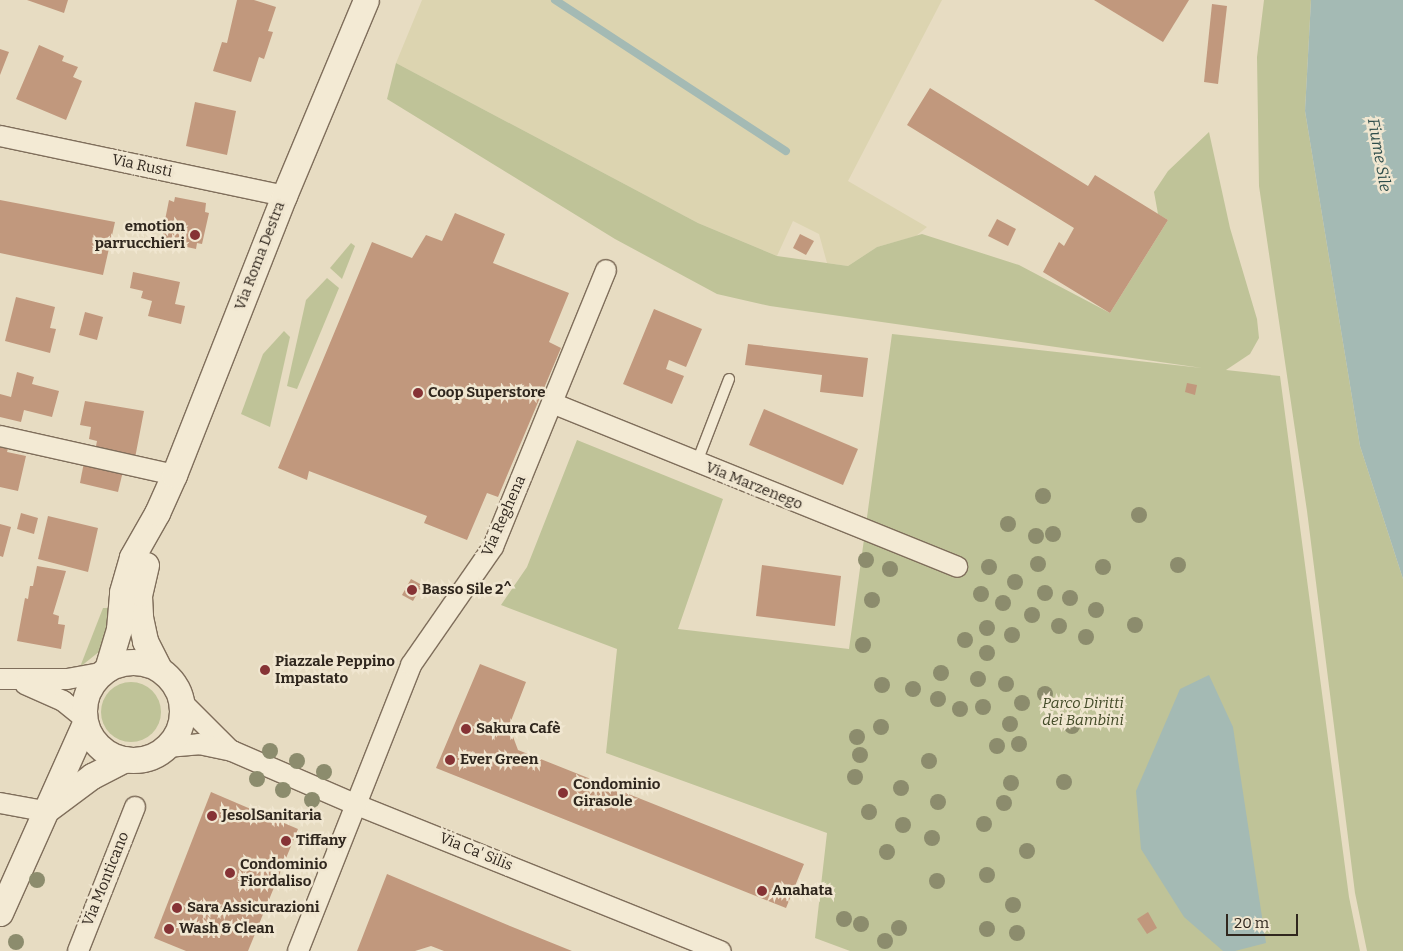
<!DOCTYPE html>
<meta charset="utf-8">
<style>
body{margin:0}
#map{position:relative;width:1403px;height:951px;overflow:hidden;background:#e7dcc2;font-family:Bitter,serif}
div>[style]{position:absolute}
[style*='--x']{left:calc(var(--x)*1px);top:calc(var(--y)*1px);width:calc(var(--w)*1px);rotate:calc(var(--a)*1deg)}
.farmland>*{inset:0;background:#dcd4b0}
.green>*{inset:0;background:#bfc398}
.round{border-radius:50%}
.water>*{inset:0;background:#a4bab4}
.stream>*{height:8px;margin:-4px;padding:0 4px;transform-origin:4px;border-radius:4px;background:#a4bab4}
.building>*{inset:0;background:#c1987d}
.roads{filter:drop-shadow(1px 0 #7f6e5b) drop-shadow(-1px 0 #7f6e5b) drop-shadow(0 1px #7f6e5b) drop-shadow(0 -1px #7f6e5b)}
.service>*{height:10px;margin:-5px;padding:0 5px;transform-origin:5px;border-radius:5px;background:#f3ead4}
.minor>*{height:20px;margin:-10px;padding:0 10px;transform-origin:10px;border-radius:10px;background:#f3ead4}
.tertiary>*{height:25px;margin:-12.5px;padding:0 12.5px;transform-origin:12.5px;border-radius:12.5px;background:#f3ead4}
.tertiary>.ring{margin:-12.5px;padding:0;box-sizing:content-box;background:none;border:25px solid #f3ead4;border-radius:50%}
.trees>*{width:16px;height:16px;margin:-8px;border-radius:50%;background:#8c8c6d}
.dots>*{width:14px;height:14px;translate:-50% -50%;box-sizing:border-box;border:2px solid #f0e6d0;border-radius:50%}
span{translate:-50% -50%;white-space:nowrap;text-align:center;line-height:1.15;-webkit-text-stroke:5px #f0e6d0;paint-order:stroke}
.street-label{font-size:15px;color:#30271e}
.poi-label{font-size:15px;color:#30271e;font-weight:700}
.right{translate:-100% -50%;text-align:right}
.left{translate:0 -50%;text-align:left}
.park-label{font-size:15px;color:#424a27;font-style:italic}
.water-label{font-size:16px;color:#2f4e4c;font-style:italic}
.scale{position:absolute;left:1226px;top:914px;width:72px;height:22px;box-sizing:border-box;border:2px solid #30271e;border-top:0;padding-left:6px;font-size:15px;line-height:18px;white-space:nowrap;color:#30271e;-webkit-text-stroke:4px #f0e6d0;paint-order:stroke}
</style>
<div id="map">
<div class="farmland">
<i style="clip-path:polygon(422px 0,942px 0,848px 181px,927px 227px,916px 236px,877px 247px,848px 266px,827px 263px,819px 234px,793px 221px,777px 256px,698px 223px,396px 63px)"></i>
</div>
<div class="green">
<i style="clip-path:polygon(1264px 0,1311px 0,1305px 111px,1360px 446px,1403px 579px,1403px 951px,1367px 951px,1355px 893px,1307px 511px,1259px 186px,1257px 57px)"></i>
<i style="clip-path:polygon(396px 63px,698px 223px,777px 256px,848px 266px,877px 247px,922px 234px,1019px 265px,1110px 313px,1168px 220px,1158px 214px,1154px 192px,1168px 171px,1209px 132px,1230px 228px,1257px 319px,1259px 338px,1250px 354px,1226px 370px,1280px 376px,1349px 897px,1360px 951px,850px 951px,815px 938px,827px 833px,606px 753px,617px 649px,501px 605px,527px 567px,577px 440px,723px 499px,678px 629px,849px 649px,892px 334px,1202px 368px,770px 306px,717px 294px,615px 239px,387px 99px)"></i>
<i style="clip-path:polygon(351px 243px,355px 246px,342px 279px,330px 268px)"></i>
<i style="clip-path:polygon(327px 278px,339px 288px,297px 389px,287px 386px,306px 300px)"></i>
<i style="clip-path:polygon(284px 331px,290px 337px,270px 427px,241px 414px,263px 354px)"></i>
<i style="clip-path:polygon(103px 608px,109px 608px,109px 624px,100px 651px,80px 667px)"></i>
<i class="round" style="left:101px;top:682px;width:60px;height:60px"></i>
</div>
<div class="water">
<i style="clip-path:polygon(1311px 0,1403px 0,1403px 579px,1360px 446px,1305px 111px)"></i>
<i style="clip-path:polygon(1209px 675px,1233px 727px,1266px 943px,1235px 951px,1223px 951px,1184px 917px,1141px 849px,1136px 791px,1180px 689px)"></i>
</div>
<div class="stream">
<i style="--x:555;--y:0;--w:276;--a:33.2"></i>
</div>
<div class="building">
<i style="clip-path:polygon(27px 0,68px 0,64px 13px)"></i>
<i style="clip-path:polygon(237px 0,254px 0,276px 7px,268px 31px,273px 32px,264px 59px,259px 57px,251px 82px,213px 71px,222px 42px,227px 43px)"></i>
<i style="clip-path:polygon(1094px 0,1189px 0,1163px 42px)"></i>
<i style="clip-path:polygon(1212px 4px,1227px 6px,1218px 84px,1204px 82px)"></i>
<i style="clip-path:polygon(39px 45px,64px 56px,62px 61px,78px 67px,73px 77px,82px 81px,66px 120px,16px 99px)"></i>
<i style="clip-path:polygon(0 49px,9px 52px,0 75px)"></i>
<i style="clip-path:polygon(930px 88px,1088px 186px,1095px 175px,1168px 220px,1110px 313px,1043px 272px,1059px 242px,1064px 246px,1074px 228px,907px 125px)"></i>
<i style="clip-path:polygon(195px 102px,236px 111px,227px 155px,186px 146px)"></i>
<i style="clip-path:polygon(175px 197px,206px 203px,205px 212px,209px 213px,202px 244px,197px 243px,196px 249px,164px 242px,165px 236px,162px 235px,169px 200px,174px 202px)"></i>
<i style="clip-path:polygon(0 200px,115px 222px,103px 275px,0 253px)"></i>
<i style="clip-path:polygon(455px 213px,505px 234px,493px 263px,569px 293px,549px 342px,561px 348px,498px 497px,487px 493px,467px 540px,424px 523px,427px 516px,309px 471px,307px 480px,278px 468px,372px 242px,412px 258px,426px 235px,442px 241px)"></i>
<i style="clip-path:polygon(997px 219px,1016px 229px,1008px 246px,988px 236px)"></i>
<i style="clip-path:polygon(800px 234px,814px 241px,806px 255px,793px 248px)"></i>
<i style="clip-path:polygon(133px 272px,180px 282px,175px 304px,185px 306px,181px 324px,148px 316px,152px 301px,141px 298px,143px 291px,130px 288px)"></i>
<i style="clip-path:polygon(16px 297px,55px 307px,50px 328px,56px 329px,50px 353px,5px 341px)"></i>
<i style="clip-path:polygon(654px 309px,702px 329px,686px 367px,669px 360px,666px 369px,684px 376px,672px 404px,623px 384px)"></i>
<i style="clip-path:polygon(85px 312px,103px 317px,97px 340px,79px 335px)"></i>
<i style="clip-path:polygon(748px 344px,868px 358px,863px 397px,820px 392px,822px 375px,745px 365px)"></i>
<i style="clip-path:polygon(17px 372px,34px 377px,32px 384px,59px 391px,52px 417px,24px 410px,21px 422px,0 417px,0 394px,11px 397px)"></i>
<i style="clip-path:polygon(1187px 383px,1197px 385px,1195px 395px,1185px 392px)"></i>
<i style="clip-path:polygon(85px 401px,144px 411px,135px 458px,95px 451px,97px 441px,89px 439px,91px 427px,80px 425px)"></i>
<i style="clip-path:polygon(764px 409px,858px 449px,843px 485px,749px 445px)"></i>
<i style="clip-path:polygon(0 443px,9px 445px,7px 452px,26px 456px,18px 491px,0 487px)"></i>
<i style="clip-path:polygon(84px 462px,123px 471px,118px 492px,80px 483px)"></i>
<i style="clip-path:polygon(21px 513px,38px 518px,34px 534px,17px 529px)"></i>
<i style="clip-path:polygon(48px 516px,98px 528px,88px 572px,38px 559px)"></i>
<i style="clip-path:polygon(0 524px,11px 527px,3px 557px,0 556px)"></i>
<i style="clip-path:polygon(762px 565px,841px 576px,835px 626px,756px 616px)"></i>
<i style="clip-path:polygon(37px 566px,66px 571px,53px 614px,59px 616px,58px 624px,65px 625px,61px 649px,17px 641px,25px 598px,28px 599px,30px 586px,33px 586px)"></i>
<i style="clip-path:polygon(411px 579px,422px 585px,413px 601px,402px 595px)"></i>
<i style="clip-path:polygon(480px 664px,526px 682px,509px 726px,518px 750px,804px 864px,786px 908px,436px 768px)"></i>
<i style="clip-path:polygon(211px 792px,298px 829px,248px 951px,186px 951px,154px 938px)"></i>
<i style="clip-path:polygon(387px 874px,510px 926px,572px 951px,444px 951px,431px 946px,415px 951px,357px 951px)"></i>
<i style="clip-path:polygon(1148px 912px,1157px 928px,1147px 934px,1137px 919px)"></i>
</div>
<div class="roads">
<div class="service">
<i style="--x:697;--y:462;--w:89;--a:-68.9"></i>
</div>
<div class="minor">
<i style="--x:0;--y:136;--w:290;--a:11.9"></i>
<i style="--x:552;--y:403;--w:437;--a:22"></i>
<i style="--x:0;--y:436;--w:178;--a:12.6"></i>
<i style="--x:0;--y:679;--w:67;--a:0"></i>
<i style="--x:67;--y:679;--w:35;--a:-10"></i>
<i style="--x:25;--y:684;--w:42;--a:24.1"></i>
<i style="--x:63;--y:701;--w:27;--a:39"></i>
<i style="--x:181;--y:701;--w:69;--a:45"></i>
<i style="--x:167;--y:747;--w:32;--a:-5"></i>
<i style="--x:199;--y:744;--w:34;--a:12"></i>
<i style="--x:232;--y:751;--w:136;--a:23.4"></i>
<i style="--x:357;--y:805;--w:392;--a:21.9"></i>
<i style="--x:0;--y:803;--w:45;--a:10.3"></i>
<i style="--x:78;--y:951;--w:155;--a:-68.4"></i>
<i style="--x:298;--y:951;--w:308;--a:-68.4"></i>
<i style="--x:411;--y:665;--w:144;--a:-55.2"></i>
<i style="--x:493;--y:547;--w:299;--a:-67.8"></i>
</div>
<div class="tertiary">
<i style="--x:146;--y:565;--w:32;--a:103"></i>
<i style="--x:139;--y:596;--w:21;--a:87"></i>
<i style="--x:140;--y:617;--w:25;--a:78"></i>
<i style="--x:145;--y:641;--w:31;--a:63"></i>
<i class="ring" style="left:84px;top:662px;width:73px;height:73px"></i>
<i style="--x:107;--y:669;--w:42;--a:-73.3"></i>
<i style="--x:119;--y:629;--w:37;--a:-85"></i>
<i style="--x:122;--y:592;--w:36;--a:-74"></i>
<i style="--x:132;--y:557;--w:51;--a:-60.4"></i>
<i style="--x:157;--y:513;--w:42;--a:-65.9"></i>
<i style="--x:174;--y:475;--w:300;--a:-68.5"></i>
<i style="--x:284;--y:196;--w:212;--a:-67.3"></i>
<i style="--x:49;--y:808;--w:54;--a:-36.7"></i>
<i style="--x:92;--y:776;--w:37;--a:-27"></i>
<i style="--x:0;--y:913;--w:208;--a:-65.9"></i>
</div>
</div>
<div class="trees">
<i style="left:1043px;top:496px"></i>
<i style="left:1139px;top:515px"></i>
<i style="left:1008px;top:524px"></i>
<i style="left:1053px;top:534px"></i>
<i style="left:1036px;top:536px"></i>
<i style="left:866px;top:560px"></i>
<i style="left:1038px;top:564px"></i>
<i style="left:1178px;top:565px"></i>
<i style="left:989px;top:567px"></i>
<i style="left:1103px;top:567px"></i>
<i style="left:890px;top:569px"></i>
<i style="left:1015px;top:582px"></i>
<i style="left:1045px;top:593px"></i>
<i style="left:981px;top:594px"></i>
<i style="left:1070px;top:598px"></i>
<i style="left:872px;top:600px"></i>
<i style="left:1003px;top:603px"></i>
<i style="left:1096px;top:610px"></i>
<i style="left:1032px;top:615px"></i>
<i style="left:1135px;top:625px"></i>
<i style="left:1059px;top:626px"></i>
<i style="left:987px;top:628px"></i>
<i style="left:1012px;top:635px"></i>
<i style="left:1086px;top:637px"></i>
<i style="left:965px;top:640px"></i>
<i style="left:863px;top:645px"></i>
<i style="left:987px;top:653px"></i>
<i style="left:941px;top:673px"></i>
<i style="left:978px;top:679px"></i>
<i style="left:1006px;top:684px"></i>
<i style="left:882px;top:685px"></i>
<i style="left:913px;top:689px"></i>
<i style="left:1045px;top:694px"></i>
<i style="left:938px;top:699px"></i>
<i style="left:1022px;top:703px"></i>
<i style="left:983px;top:707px"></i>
<i style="left:960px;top:709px"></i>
<i style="left:1010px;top:724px"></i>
<i style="left:1072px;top:726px"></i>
<i style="left:881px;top:727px"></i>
<i style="left:857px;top:737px"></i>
<i style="left:1019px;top:744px"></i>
<i style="left:997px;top:746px"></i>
<i style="left:270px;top:751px"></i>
<i style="left:860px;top:755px"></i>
<i style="left:297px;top:761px"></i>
<i style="left:929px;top:761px"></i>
<i style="left:324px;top:772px"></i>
<i style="left:855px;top:777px"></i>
<i style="left:257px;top:779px"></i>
<i style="left:1064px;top:782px"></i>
<i style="left:1011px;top:783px"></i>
<i style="left:901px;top:788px"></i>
<i style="left:283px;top:790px"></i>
<i style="left:312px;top:800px"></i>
<i style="left:938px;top:802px"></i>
<i style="left:1004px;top:803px"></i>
<i style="left:869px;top:812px"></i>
<i style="left:984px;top:824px"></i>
<i style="left:903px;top:825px"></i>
<i style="left:932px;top:838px"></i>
<i style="left:1027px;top:851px"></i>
<i style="left:887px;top:852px"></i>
<i style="left:987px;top:875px"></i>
<i style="left:37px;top:880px"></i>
<i style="left:937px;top:881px"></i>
<i style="left:1013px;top:905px"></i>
<i style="left:844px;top:919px"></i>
<i style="left:861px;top:924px"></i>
<i style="left:899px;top:928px"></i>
<i style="left:987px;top:929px"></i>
<i style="left:1017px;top:933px"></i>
<i style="left:885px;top:941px"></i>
<i style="left:16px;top:942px"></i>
</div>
<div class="dots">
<i style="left:195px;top:235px;background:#863335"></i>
<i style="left:418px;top:393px;background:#863335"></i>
<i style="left:412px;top:590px;background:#863335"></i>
<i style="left:265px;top:670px;background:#863335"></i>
<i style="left:466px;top:729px;background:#863335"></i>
<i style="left:450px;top:760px;background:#863335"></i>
<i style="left:563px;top:793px;background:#863335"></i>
<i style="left:212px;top:816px;background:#863335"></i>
<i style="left:286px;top:841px;background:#863335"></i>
<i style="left:230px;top:873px;background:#863335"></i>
<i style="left:762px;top:891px;background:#863335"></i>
<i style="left:177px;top:908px;background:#863335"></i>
<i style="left:169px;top:929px;background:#863335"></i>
</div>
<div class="street-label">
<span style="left:142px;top:166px;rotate:12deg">Via Rusti</span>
<span style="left:260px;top:256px;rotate:-69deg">Via Roma Destra</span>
<span style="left:754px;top:486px;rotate:22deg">Via Marzenego</span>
<span style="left:504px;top:516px;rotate:-66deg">Via Reghena</span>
<span style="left:476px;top:852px;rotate:22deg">Via Ca' Silis</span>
<span style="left:106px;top:879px;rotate:-68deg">Via Monticano</span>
</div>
<div class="poi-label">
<span class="right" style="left:185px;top:235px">emotion<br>parrucchieri</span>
<span class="left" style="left:428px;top:393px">Coop Superstore</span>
<span class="left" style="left:422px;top:590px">Basso Sile 2^</span>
<span class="left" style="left:275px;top:670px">Piazzale Peppino<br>Impastato</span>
<span class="left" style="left:476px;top:729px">Sakura Cafè</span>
<span class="left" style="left:460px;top:760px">Ever Green</span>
<span class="left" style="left:573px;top:793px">Condominio<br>Girasole</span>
<span class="left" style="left:222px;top:816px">JesolSanitaria</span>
<span class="left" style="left:296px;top:841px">Tiffany</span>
<span class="left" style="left:240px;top:873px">Condominio<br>Fiordaliso</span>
<span class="left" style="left:772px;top:891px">Anahata</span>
<span class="left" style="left:187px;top:908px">Sara Assicurazioni</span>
<span class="left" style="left:179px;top:929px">Wash &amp; Clean</span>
</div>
<div class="park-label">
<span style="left:1083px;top:712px">Parco Diritti<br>dei Bambini</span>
</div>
<div class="water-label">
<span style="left:1379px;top:155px;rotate:80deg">Fiume Sile</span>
</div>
<div class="scale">20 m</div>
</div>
